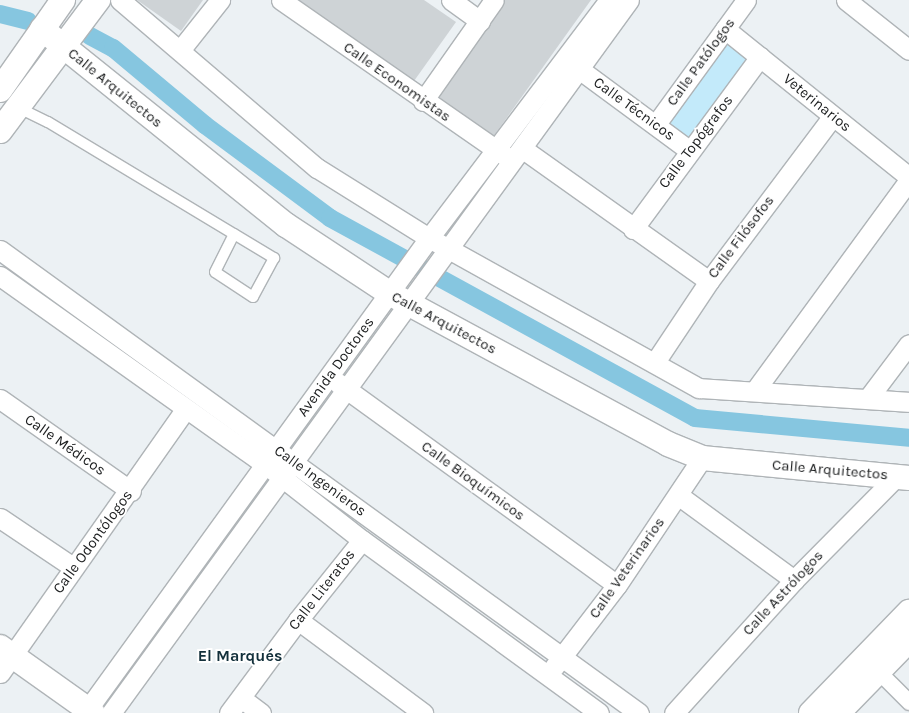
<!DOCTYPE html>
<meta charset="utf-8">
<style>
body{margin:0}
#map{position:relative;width:909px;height:713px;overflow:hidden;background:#ecf1f4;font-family:Karla,sans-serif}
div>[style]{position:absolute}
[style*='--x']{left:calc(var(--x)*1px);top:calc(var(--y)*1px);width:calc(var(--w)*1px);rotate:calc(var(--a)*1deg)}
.green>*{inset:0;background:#c3eafa}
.canal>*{height:18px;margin:-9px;padding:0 9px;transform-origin:9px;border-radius:9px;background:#86c6e0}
.building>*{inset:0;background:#ced3d6}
.roads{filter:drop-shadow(1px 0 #afb4b7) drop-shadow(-1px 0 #afb4b7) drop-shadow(0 1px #afb4b7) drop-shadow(0 -1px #afb4b7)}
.service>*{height:10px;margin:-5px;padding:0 5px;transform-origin:5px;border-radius:5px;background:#fff}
.pedestrian>*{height:15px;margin:-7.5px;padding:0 7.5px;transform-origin:7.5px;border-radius:7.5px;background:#fff}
.minor>*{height:19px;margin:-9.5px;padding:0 9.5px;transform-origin:9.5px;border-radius:9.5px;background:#fff}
.tertiary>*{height:24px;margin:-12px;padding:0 12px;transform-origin:12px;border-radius:12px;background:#fff}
span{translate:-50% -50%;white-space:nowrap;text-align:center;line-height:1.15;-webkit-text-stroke:4px #fff;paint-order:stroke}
.street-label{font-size:15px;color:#1b1d1e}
.neighbourhood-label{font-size:16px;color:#13303b;font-weight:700}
</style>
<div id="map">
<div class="green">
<i style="clip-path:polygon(730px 34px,755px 53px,688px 139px,663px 122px)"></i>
</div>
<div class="canal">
<i style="--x:0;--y:14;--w:29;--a:14"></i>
<i style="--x:90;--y:36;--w:26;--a:28"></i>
<i style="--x:113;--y:48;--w:120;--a:39.9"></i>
<i style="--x:205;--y:125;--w:156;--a:36.6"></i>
<i style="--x:330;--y:218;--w:416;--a:28.7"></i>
<i style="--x:695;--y:418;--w:215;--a:5.3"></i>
</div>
<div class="building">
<i style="clip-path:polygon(137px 0,203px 0,181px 31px)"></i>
<i style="clip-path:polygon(299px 0,424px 0,456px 22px,414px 81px)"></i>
<i style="clip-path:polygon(501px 0,591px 0,493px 137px,433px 94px)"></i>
</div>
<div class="roads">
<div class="service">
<i style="--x:17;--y:107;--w:34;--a:26"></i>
<i style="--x:48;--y:122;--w:217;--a:31.1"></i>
<i style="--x:234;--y:234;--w:47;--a:31"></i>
<i style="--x:274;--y:258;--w:44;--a:118.3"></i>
<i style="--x:253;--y:297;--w:45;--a:-146.7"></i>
<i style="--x:215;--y:272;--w:42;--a:-63.4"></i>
</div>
<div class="pedestrian">
<i style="--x:878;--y:671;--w:44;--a:45"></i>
</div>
<div class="minor">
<i style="--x:120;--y:0;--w:259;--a:40.5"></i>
<i style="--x:317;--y:168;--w:132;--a:32"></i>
<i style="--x:429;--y:238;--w:309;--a:29.1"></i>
<i style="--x:699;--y:388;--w:210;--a:3.8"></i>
<i style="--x:281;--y:0;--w:275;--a:34.8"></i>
<i style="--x:451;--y:0;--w:36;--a:36"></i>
<i style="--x:846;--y:0;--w:80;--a:38.4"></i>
<i style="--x:725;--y:29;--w:236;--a:38.8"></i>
<i style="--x:181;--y:49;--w:63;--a:-51.5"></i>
<i style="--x:579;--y:69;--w:137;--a:36.4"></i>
<i style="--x:423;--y:101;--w:123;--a:-54.9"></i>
<i style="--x:656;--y:124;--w:153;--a:-54"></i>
<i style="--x:523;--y:149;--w:228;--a:35.4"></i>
<i style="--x:633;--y:229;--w:214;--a:-53.6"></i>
<i style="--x:0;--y:250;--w:789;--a:35.93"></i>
<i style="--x:0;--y:276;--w:325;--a:35.4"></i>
<i style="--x:265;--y:464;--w:123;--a:38.1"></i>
<i style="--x:362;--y:540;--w:293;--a:36.1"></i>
<i style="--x:655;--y:362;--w:97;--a:-56.3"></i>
<i style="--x:709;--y:281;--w:206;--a:-53.1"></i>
<i style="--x:338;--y:383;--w:344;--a:35.9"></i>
<i style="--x:756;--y:389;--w:259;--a:-53.8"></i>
<i style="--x:869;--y:397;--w:66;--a:-53"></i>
<i style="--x:0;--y:399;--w:160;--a:35.1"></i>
<i style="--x:678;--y:495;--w:144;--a:36.2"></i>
<i style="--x:0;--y:518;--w:88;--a:33.9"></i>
<i style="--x:298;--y:620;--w:156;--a:36.6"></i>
<i style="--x:554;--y:667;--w:103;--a:-52.5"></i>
<i style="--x:617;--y:585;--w:153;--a:-56.2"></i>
<i style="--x:0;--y:673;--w:322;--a:-54.9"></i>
<i style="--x:241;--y:698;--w:25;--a:37"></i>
<i style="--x:85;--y:713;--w:586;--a:-54.09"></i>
<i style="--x:429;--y:238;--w:298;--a:-52.9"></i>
<i style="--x:111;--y:713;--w:881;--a:-54"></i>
<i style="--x:229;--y:713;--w:116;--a:-53.4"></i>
<i style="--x:298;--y:620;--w:102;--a:-51.3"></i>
<i style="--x:674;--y:713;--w:179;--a:-47.9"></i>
<i style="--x:794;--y:580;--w:145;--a:-45.3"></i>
</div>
<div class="tertiary">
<i style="--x:42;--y:29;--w:313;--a:38.8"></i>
<i style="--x:286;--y:225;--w:123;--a:33.4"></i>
<i style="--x:389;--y:293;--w:317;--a:28.4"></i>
<i style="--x:668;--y:444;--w:37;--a:22"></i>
<i style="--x:702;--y:458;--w:208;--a:5.5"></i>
<i style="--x:0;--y:90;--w:110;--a:-55"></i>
<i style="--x:0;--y:131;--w:164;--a:-53.2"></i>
<i style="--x:0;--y:647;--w:114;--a:35.4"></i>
<i style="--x:811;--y:713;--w:141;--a:-45.9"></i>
<i style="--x:838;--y:713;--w:102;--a:-45.8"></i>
</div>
</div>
<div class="street-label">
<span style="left:701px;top:62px;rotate:-54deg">Calle Patólogos</span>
<span style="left:397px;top:82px;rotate:35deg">Calle Economistas</span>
<span style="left:115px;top:88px;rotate:39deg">Calle Arquitectos</span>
<span style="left:817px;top:103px;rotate:39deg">Veterinarios</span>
<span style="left:634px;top:109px;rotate:36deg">Calle Técnicos</span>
<span style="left:696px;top:142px;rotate:-53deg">Calle Topógrafos</span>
<span style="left:741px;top:237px;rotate:-53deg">Calle Filósofos</span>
<span style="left:444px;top:323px;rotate:28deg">Calle Arquitectos</span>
<span style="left:336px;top:367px;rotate:-54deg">Avenida Doctores</span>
<span style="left:65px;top:445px;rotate:35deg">Calle Médicos</span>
<span style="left:830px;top:470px;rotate:5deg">Calle Arquitectos</span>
<span style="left:320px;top:481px;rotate:36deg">Calle Ingenieros</span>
<span style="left:473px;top:481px;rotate:36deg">Calle Bioquímicos</span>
<span style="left:93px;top:542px;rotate:-54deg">Calle Odontólogos</span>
<span style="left:627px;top:568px;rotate:-55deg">Calle Veterinarios</span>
<span style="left:322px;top:590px;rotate:-52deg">Calle Literatos</span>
<span style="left:783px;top:593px;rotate:-47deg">Calle Astrólogos</span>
</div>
<div class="neighbourhood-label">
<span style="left:240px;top:656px">El Marqués</span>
</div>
</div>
